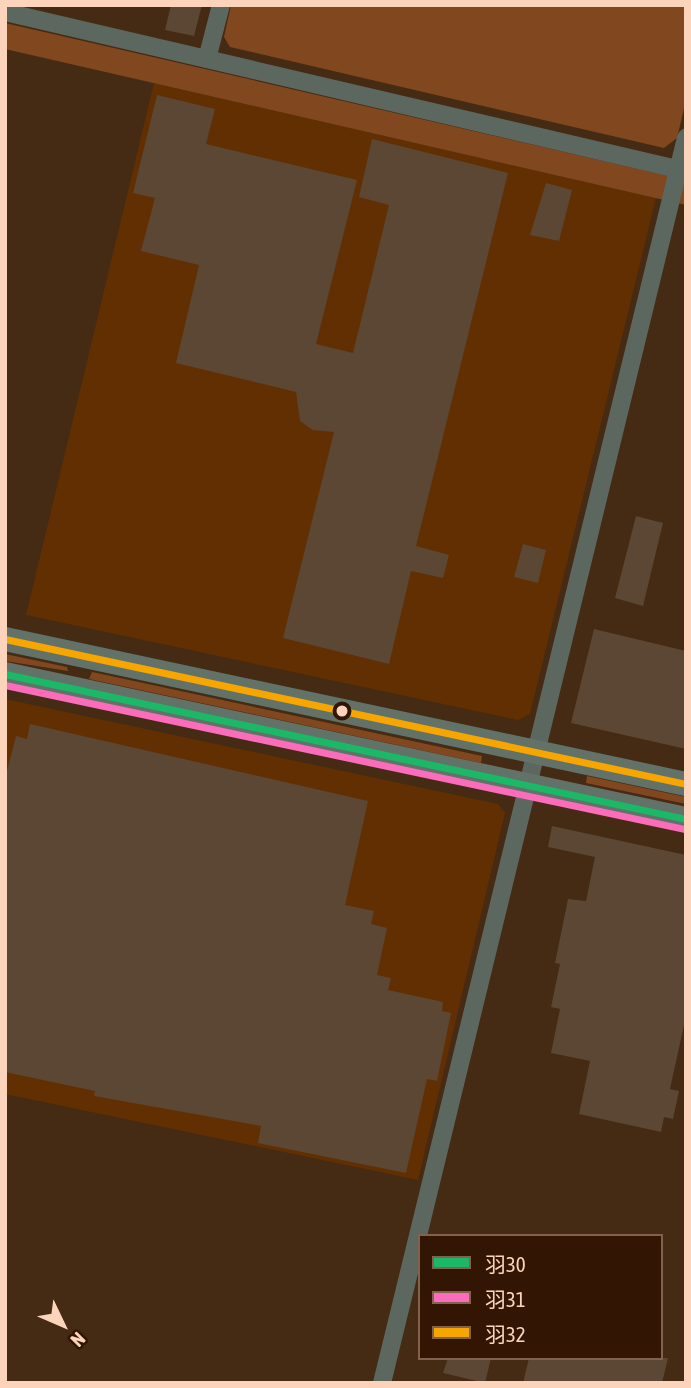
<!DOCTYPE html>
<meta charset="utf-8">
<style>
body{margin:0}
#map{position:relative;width:691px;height:1388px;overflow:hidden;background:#452a14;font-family:"Asap Condensed","Noto Sans JP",sans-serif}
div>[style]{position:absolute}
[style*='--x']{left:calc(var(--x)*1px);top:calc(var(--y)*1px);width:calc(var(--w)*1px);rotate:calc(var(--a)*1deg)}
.built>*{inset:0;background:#622f03}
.green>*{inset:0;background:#81481f}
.building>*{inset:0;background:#5b4733}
.street>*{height:18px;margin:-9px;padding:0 9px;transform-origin:9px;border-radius:9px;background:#5c6760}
.secondary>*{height:24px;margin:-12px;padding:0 12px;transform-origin:12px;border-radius:12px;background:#627269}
.bus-1>*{height:7px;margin:-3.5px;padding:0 3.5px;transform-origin:3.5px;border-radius:3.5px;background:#1ab867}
.bus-2>*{height:7px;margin:-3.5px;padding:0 3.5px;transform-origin:3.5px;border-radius:3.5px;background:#fb6dba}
.bus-3>*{height:7px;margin:-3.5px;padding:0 3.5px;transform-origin:3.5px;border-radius:3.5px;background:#f7a600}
.dots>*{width:19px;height:19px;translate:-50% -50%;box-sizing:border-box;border:4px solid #321603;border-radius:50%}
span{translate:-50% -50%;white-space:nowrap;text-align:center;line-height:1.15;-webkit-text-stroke:5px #321603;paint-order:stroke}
.frame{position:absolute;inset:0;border:7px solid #fbd4bb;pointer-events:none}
.legend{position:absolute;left:418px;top:1234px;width:245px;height:126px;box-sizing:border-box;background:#321603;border:2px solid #82624d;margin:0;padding:9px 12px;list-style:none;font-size:21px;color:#fbd4bb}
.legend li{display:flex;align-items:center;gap:14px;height:35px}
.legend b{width:35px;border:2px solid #82624d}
.north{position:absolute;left:28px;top:1290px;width:70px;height:70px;-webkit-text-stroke:5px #321603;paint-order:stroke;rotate:134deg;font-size:19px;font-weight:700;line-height:28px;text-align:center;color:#fbd4bb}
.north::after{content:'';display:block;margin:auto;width:24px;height:32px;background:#fbd4bb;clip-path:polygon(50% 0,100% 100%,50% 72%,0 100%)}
</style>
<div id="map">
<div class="built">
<i style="clip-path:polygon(154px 83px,656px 198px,530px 714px,518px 720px,26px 615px)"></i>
<i style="clip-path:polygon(5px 699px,498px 804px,505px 813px,418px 1180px,5px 1094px)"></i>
</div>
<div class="green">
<i style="clip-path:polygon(231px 5px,686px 5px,686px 100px,677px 138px,664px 148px,230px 47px,224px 37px)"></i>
<i style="clip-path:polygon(5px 23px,686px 180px,686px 205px,5px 49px)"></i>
<i style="clip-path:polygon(5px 654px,67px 667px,68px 671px,5px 661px)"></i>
<i style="clip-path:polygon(92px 672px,482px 756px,481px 763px,89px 679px)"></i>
<i style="clip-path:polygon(587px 776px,686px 797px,686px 804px,586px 783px)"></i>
</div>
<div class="building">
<i style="clip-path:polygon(171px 5px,202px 5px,194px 36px,165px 30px)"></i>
<i style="clip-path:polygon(157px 95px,215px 109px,206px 144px,357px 180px,316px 344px,353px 353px,389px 205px,359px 197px,372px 139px,508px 173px,416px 546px,449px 555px,443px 578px,411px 571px,389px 664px,283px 638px,334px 432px,313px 430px,300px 421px,296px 392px,176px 363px,199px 265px,141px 251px,155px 198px,133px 193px)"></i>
<i style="clip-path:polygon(546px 183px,572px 190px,559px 241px,530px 235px)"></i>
<i style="clip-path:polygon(636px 516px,663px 523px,643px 606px,615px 598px)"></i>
<i style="clip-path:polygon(523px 544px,546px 550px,538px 583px,514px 577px)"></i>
<i style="clip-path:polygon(594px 629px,686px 651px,686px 749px,571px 723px)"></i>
<i style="clip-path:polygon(30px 724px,368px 801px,345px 905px,374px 911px,371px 924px,387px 928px,377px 975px,391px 978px,388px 990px,443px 1002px,442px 1011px,451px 1013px,437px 1081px,427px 1079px,406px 1173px,258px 1143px,261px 1126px,94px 1096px,95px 1091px,5px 1072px,5px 779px,16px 736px,27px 739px)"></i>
<i style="clip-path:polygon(552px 826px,686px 855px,686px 1016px,670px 1089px,679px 1091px,673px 1119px,664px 1117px,661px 1132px,579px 1114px,590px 1061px,551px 1053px,560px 1009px,551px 1007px,560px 964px,555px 963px,568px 899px,586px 901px,595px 857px,548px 847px)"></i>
<i style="clip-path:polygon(448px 1358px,491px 1358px,485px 1383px,443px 1373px)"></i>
<i style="clip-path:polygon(529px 1358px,668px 1358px,662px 1383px,523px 1383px)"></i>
</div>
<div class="street">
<i style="--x:5;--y:12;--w:699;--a:13.14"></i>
<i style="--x:207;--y:59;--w:56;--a:-75.5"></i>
<i style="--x:382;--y:1383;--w:1282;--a:-76.28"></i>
</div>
<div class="secondary">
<i style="--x:5;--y:639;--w:696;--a:12.02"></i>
<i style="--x:5;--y:674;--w:696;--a:12.02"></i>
</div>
<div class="bus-1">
<i style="--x:5;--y:674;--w:696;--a:12.02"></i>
</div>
<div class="bus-2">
<i style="--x:5;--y:685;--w:694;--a:11.97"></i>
</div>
<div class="bus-3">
<i style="--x:5;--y:639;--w:696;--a:12.02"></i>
</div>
<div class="dots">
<i style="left:342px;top:711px;background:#fbd4bb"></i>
</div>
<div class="frame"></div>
<ul class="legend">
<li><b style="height:9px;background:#1ab867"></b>羽30</li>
<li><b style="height:9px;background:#fb6dba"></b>羽31</li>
<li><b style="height:9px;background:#f7a600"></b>羽32</li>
</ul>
<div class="north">N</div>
</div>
